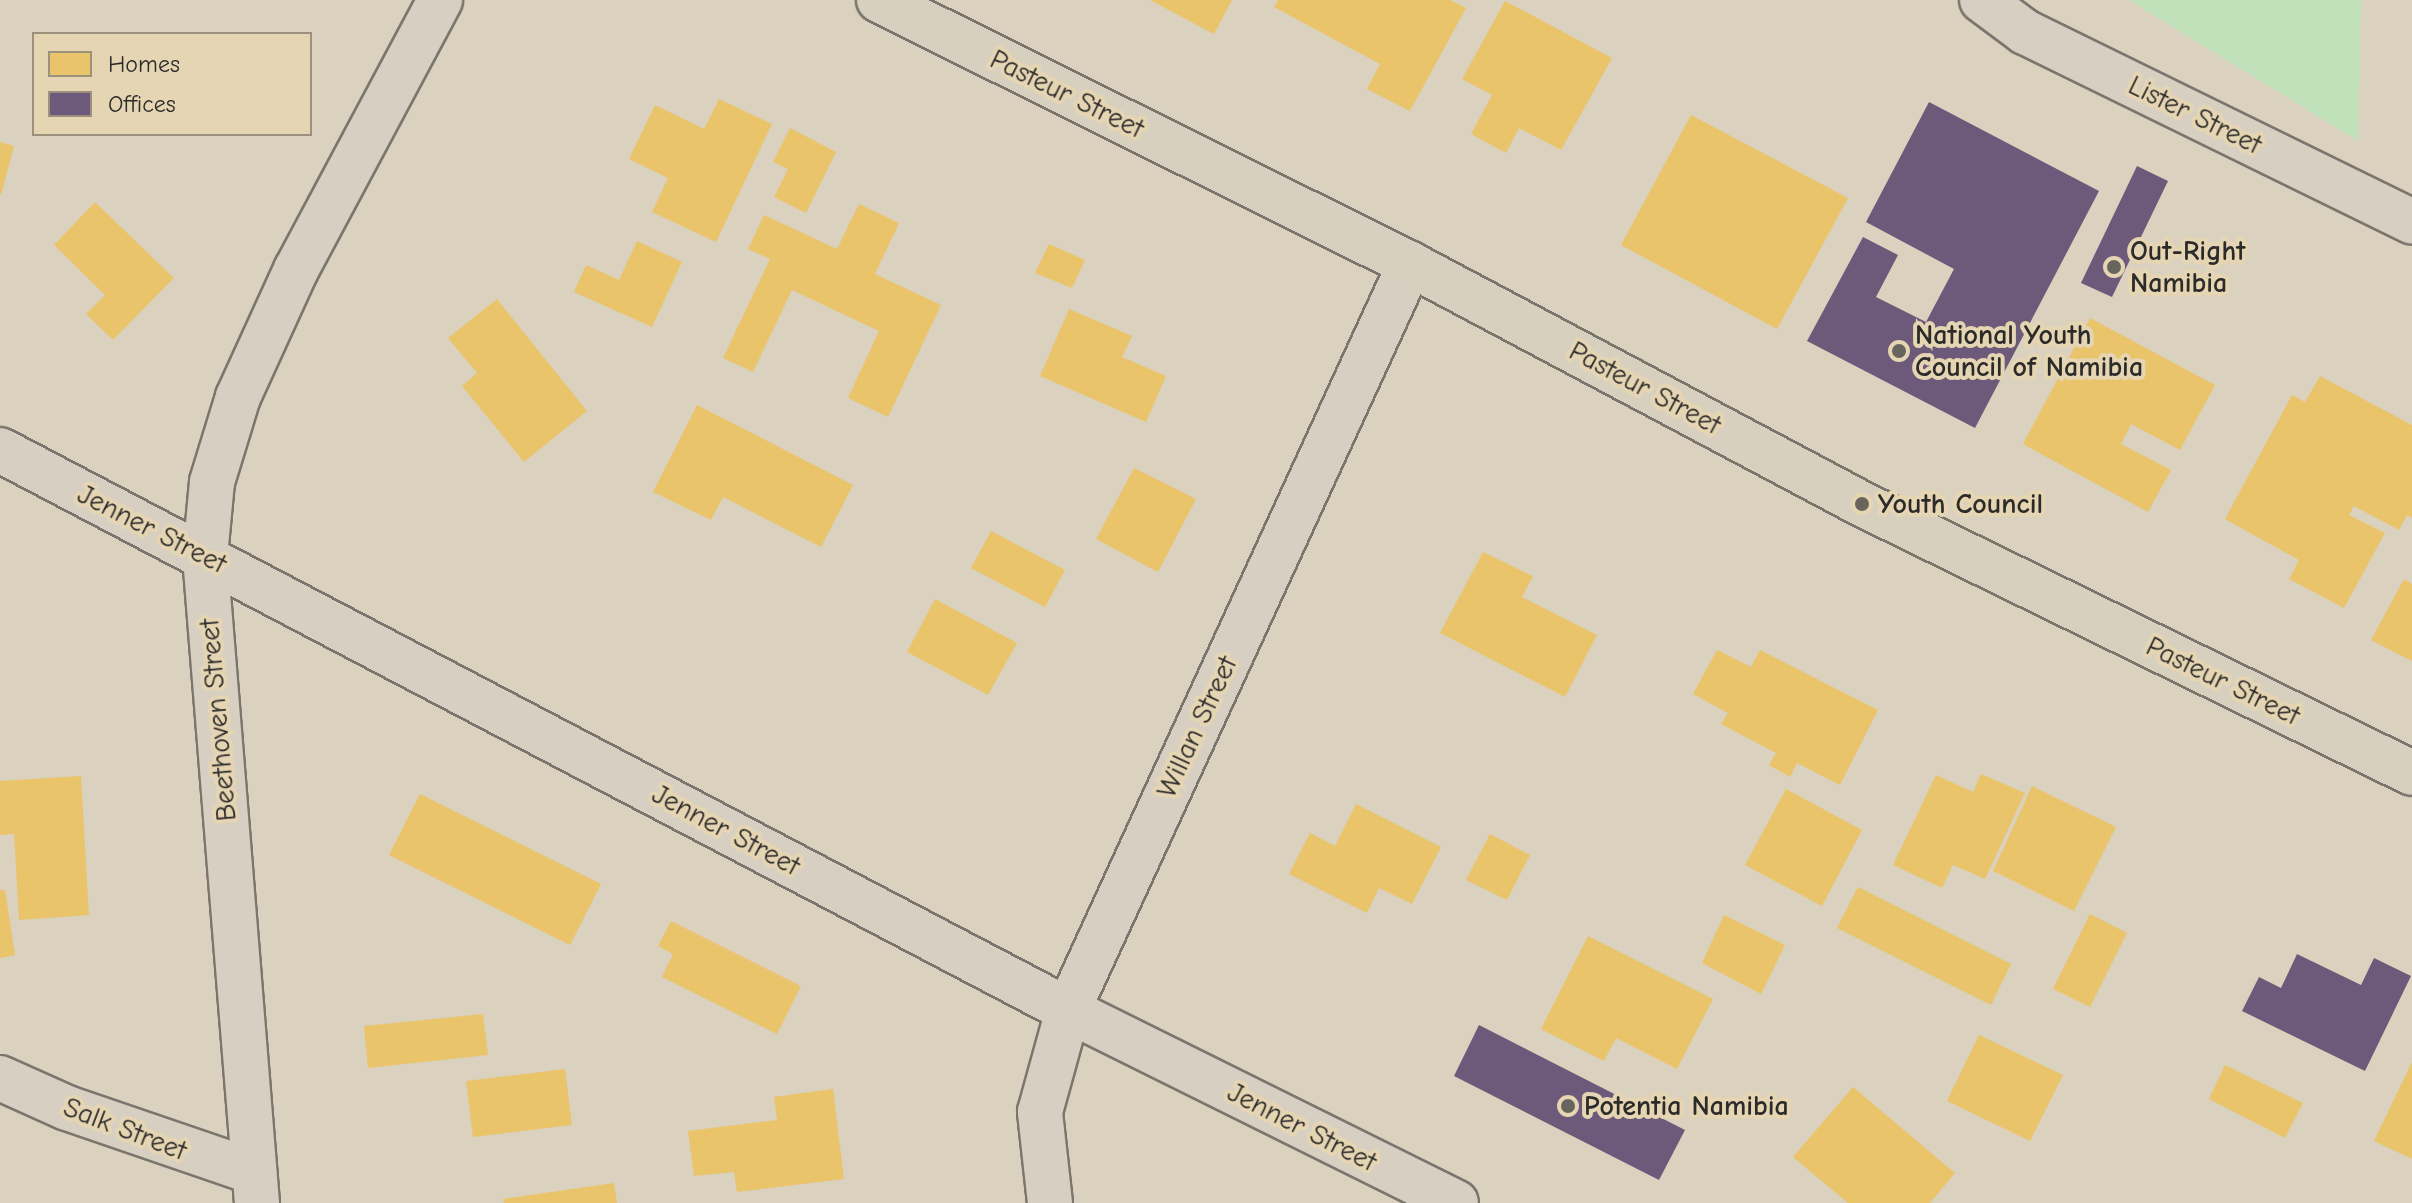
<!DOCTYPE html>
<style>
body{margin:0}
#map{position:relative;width:2412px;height:1203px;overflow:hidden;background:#dad1be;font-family:"Comic Neue",sans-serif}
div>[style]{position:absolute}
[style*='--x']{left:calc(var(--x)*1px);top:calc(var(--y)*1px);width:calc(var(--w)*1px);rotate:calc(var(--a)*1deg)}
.green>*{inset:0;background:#c1e1ba}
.homes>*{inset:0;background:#e9c46a}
.offices>*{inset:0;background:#6d597a}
.roads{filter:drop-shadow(2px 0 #7a766d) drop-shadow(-2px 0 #7a766d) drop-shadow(0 2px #7a766d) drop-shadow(0 -2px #7a766d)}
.minor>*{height:44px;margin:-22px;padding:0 22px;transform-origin:22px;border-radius:22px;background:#d6cfc2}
.major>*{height:44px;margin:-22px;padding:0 22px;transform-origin:22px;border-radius:22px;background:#d8d0bf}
.dots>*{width:22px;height:22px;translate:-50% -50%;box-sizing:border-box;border:4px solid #e6d5b2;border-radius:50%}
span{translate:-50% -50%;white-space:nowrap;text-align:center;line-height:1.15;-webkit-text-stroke:8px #e6d5b2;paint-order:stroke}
.street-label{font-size:28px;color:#2b2b2b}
.poi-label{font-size:28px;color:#2b2b2b;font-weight:700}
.left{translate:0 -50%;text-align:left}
.legend{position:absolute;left:32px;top:32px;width:280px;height:104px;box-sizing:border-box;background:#e6d5b2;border:2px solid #9b917c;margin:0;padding:10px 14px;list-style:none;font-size:24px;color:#2b2b2b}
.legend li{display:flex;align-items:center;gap:16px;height:40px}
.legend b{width:40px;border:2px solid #9b917c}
</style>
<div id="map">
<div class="green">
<i style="clip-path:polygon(2129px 0,2361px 0,2358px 141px)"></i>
</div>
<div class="homes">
<i style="clip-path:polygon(1150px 0,1232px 0,1214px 34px)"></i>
<i style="clip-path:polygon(1278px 0,1450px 0,1466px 8px,1410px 111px,1367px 89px,1380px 64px,1274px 7px)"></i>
<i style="clip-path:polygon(1505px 1px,1612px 58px,1561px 150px,1519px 128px,1506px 153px,1471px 134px,1492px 95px,1462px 79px)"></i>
<i style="clip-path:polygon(719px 99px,772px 124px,716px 242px,652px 212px,668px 178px,629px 159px,655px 105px,704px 129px)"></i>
<i style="clip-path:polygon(1691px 115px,1848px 198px,1777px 329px,1621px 245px)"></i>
<i style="clip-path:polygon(790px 128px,836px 152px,806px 213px,774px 197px,788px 169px,773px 162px)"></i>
<i style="clip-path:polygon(0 142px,14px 146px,1px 195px,0 194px)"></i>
<i style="clip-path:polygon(95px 202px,174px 278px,113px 340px,86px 314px,105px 295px,54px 245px)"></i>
<i style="clip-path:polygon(859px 204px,899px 223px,875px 274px,941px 305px,888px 417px,848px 398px,879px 331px,792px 290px,753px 372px,723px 358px,770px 259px,748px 249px,764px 215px,837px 249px)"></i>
<i style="clip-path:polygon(637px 241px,682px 262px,652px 327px,574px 292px,586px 265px,619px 280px)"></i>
<i style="clip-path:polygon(1049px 244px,1085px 260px,1072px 288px,1035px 273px)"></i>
<i style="clip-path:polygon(497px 299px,587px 411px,524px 462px,462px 386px,477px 373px,448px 338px)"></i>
<i style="clip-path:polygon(1069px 309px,1132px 336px,1122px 357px,1166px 376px,1146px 422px,1040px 376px)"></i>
<i style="clip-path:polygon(2090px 318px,2215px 385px,2180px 450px,2131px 424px,2121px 444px,2171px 470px,2148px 512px,2023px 444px)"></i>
<i style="clip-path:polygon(2320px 376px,2412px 425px,2412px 518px,2407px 515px,2399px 530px,2354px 506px,2349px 515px,2385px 533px,2344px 608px,2289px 579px,2299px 560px,2225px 519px,2292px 395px,2305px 402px)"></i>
<i style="clip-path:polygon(697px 405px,853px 485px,821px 547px,723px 497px,711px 520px,653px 492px)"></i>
<i style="clip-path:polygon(1134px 468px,1196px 499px,1158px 572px,1096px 539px)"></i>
<i style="clip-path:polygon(991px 531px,1065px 570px,1045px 607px,971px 568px)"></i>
<i style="clip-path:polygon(1483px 552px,1533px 576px,1522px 597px,1597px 635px,1565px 697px,1440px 633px)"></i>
<i style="clip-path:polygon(2404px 579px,2412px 584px,2412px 661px,2371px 640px)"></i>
<i style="clip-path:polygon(935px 599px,1017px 643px,988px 695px,907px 652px)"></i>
<i style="clip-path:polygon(1717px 650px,1751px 667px,1760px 650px,1878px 710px,1840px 785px,1797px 763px,1790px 777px,1769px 765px,1776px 753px,1721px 724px,1728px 713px,1693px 694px)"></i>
<i style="clip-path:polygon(1981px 774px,2025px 793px,1985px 879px,1953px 865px,1942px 888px,1893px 865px,1936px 775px,1973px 792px)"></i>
<i style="clip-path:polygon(81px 776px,89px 915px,19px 920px,14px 834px,0 835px,0 781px)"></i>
<i style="clip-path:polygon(2032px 786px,2116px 827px,2074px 911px,1993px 871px)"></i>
<i style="clip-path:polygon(1786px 789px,1862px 830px,1822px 906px,1745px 865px)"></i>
<i style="clip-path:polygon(420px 794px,601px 884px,570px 945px,389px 855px)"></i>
<i style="clip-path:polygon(1356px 804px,1441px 847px,1412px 904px,1379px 888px,1367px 913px,1289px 874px,1310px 833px,1335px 846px)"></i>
<i style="clip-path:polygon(1490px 834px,1530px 855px,1507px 900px,1466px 880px)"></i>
<i style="clip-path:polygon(1858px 887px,2011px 964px,1991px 1005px,1837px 928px)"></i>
<i style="clip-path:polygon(0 890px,5px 890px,15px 955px,0 958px)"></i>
<i style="clip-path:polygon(2090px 914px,2127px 933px,2090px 1007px,2053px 989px)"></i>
<i style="clip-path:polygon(1724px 915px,1785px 945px,1761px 994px,1702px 963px)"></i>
<i style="clip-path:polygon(671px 921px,801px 986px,777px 1034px,662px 977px,673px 954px,658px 946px)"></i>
<i style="clip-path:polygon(1588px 936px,1713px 999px,1677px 1069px,1616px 1038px,1604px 1061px,1541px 1029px)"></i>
<i style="clip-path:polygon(483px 1014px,488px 1055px,368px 1068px,364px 1026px)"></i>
<i style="clip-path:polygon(1979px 1035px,2063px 1075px,2030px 1141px,1947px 1101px)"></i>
<i style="clip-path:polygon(2412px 1062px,2412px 1159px,2374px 1141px)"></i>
<i style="clip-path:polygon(2225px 1065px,2303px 1103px,2285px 1138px,2209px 1099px)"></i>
<i style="clip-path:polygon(565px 1069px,572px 1125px,473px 1137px,466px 1081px)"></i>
<i style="clip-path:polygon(1853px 1087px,1955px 1173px,1930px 1203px,1848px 1203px,1793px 1157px)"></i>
<i style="clip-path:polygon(833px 1089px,844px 1179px,737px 1192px,734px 1172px,694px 1176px,688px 1131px,777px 1120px,774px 1097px)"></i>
<i style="clip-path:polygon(614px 1183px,617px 1203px,504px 1203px,503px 1199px)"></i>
</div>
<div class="offices">
<i style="clip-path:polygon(1929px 102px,2099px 191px,1975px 428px,1807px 341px,1863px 237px,1898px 255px,1876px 297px,1926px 322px,1954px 269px,1866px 222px)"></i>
<i style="clip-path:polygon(2137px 166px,2168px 181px,2112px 297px,2081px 283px)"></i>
<i style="clip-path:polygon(2297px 954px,2361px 985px,2374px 958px,2411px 976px,2365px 1071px,2242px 1011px,2259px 977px,2281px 988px)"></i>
<i style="clip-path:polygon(1479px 1025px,1685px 1130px,1659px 1180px,1454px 1076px)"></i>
</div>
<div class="roads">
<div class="minor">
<i style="--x:1982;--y:0;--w:54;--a:36.7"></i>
<i style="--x:2025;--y:32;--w:431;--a:26.1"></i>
<i style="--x:0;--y:450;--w:1206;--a:27.67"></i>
<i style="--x:1068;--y:1010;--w:433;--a:26.4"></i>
<i style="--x:0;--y:1078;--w:73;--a:24.1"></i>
<i style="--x:67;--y:1108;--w:198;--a:18.9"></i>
<i style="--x:257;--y:1203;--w:649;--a:-94.6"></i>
<i style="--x:205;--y:556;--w:74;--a:-84.6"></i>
<i style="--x:212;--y:482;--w:89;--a:-73"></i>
<i style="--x:238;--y:397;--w:140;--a:-65.5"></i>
<i style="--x:296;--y:270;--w:306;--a:-61.9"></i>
<i style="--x:1050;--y:1203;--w:92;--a:-96.3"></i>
<i style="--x:1040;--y:1112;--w:106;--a:-74.6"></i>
<i style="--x:1068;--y:1010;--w:821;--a:-65.37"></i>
</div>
<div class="major">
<i style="--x:879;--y:0;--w:593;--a:26.44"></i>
<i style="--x:1410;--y:264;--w:512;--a:27.97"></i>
<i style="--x:1862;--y:504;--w:612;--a:26.06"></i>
</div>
</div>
<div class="dots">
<i style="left:2114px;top:267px;background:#68655e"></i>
<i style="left:1899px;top:351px;background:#68655e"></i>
<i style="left:1862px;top:504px;background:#68655e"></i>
<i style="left:1568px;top:1106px;background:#68655e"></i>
</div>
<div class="street-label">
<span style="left:1067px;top:94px;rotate:26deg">Pasteur Street</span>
<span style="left:2195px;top:115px;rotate:26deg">Lister Street</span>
<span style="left:1645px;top:388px;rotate:28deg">Pasteur Street</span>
<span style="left:152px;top:529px;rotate:27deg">Jenner Street</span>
<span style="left:2223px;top:681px;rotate:26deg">Pasteur Street</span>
<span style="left:218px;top:720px;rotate:-95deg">Beethoven Street</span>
<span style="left:1197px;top:727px;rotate:-65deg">Willan Street</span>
<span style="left:726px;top:830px;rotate:28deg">Jenner Street</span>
<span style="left:1302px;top:1127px;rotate:27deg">Jenner Street</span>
<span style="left:125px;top:1129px;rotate:21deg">Salk Street</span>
</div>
<div class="poi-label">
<span class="left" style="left:2130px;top:267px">Out-Right<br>Namibia</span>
<span class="left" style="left:1915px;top:351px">National Youth<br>Council of Namibia</span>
<span class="left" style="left:1878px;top:504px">Youth Council</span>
<span class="left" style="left:1584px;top:1106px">Potentia Namibia</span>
</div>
<ul class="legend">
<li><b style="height:22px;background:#e9c46a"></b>Homes</li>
<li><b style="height:22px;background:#6d597a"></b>Offices</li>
</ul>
</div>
